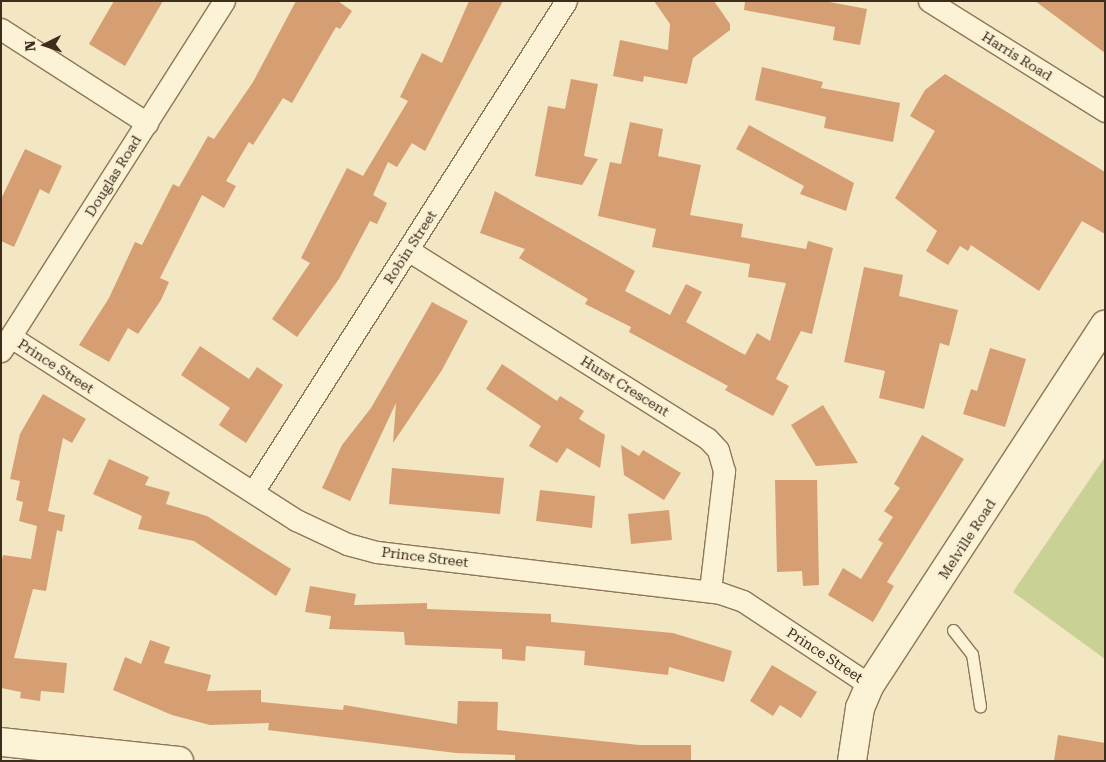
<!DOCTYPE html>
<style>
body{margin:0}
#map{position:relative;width:1106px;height:762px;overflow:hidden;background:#f3e6c2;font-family:"Roboto Serif",serif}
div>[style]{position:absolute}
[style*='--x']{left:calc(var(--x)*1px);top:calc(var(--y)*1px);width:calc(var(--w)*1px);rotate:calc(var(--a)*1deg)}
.green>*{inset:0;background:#c9d294}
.building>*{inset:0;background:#d59f73}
.roads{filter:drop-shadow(1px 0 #8f7656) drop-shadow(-1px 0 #8f7656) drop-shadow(0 1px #8f7656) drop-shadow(0 -1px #8f7656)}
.lane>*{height:11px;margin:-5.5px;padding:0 5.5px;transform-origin:5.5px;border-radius:5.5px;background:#fcf2d6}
.street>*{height:21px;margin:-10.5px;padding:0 10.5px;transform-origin:10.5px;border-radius:10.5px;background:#fcf2d6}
.secondary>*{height:28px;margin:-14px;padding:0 14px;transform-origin:14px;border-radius:14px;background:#fcf2d6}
span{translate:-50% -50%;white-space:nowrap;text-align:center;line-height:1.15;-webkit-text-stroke:4.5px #f9efd2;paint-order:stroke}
.street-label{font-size:14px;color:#3d2d1c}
.frame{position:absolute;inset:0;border:2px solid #3d2d1c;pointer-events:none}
.north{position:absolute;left:20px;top:20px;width:50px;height:50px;-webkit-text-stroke:4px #f9efd2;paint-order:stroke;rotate:266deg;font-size:14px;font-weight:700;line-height:20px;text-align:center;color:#3d2d1c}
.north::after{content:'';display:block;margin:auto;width:18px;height:22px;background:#3d2d1c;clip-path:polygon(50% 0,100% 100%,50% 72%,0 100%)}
</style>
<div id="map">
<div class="green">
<i style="clip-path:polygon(1105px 457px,1105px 659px,1013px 592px)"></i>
</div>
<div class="building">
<i style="clip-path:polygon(114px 1px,163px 1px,125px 66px,89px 44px)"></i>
<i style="clip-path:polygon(296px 1px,338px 1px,352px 11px,340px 29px,336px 27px,292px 103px,283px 98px,253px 145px,249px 142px,226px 181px,236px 186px,224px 208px,202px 195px,160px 278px,169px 282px,161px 300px,138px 334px,128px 328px,109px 362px,79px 345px,109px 298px,135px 242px,142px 245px,173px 184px,179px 187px,208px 136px,214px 139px,253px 82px)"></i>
<i style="clip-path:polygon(469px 1px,503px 1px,425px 151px,412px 143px,397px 167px,388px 162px,373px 195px,387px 203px,377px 224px,370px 221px,339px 279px,297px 337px,272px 319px,310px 263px,301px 258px,347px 168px,363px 176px,408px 101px,400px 97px,422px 53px,442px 63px)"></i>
<i style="clip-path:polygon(654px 1px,714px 1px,730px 24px,730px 30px,693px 58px,687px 84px,644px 76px,643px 82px,613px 76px,620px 40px,668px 50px,670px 24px)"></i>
<i style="clip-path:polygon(745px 1px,824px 1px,867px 9px,860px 45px,833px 40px,835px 27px,744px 10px)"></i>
<i style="clip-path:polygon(1035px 1px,1105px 1px,1105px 53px)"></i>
<i style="clip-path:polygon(762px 67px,823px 82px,821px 88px,900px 103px,893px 142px,824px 128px,826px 117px,755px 100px)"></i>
<i style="clip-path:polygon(945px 74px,1105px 172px,1105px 234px,1082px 221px,1039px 291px,971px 245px,968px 251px,960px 246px,948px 265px,926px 251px,937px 231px,895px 198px,935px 131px,910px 116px,925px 90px)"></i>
<i style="clip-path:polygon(571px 79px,598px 84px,584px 156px,598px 159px,582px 185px,535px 176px,548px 106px,565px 109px)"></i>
<i style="clip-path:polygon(630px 122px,663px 129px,658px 156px,701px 165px,690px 215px,743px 224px,741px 237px,806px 249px,808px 241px,833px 248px,812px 334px,801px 331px,776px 379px,789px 386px,773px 416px,725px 390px,728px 386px,629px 332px,631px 327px,585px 304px,588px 299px,519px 258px,525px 249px,480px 233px,495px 191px,635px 271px,625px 291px,670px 315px,686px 284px,702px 292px,686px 322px,745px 355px,757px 333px,770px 341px,786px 283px,748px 277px,750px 264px,652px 247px,656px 229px,598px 216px,610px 162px,621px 164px)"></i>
<i style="clip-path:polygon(749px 125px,854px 183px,846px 211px,800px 194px,804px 186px,736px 149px)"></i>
<i style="clip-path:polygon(25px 149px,62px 166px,49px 194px,40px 189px,14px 247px,1px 241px,1px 199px)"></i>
<i style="clip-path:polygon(864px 267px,903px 275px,899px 296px,958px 310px,949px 346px,940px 343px,924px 409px,879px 398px,885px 371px,844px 362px)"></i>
<i style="clip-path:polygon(432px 302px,468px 321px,442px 370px,393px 443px,396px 403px,350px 501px,322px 488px,342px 445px,371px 408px)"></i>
<i style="clip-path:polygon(200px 346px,249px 379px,257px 367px,283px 385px,246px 443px,219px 425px,230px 408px,181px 375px)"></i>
<i style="clip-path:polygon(990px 348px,1026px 359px,1005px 427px,963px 414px,971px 389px,977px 391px)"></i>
<i style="clip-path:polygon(502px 364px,557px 401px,560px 396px,584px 411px,579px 419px,605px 435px,600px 468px,567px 448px,557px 463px,529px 446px,541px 426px,486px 389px)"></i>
<i style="clip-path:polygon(43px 394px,86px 419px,72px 443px,63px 438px,48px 511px,65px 515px,62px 532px,57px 530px,46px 591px,33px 589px,14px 658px,67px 663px,64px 693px,41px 691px,40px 701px,20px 698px,21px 692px,1px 688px,1px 565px,3px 555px,31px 559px,37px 526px,19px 521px,23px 502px,16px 500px,20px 481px,10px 479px,20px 434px)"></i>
<i style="clip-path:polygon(823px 405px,858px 463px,816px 466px,791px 425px)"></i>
<i style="clip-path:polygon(922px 435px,964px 459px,887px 582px,894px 586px,873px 622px,828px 595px,843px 568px,861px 579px,883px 543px,878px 540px,893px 517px,884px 511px,900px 488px,894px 484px)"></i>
<i style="clip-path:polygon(621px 445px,639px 456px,643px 450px,681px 473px,664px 500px,624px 475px)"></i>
<i style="clip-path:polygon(109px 459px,149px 477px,145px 485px,170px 492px,166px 504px,207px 516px,291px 569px,276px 596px,194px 541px,138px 529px,142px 516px,93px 494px)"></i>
<i style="clip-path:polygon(392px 468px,504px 478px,500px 514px,389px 504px)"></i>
<i style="clip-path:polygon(775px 480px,817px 480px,819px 585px,803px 586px,802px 571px,777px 572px)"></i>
<i style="clip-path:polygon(540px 490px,595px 496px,592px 528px,536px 521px)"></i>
<i style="clip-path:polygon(669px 510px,672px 540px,631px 544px,628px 514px)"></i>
<i style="clip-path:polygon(310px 586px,356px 594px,354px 605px,427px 603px,427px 609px,551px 614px,551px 622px,673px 633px,732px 651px,724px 682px,669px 667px,668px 675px,584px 665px,585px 651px,526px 646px,525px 661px,502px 659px,502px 649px,405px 645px,404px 632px,329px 629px,331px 616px,305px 612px)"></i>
<i style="clip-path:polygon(150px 640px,170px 647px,164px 663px,211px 675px,207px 691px,261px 690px,261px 702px,343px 710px,344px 705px,457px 724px,458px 701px,498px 702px,497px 730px,639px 745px,691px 745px,691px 761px,515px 761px,515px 755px,456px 753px,268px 730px,269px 723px,210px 725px,172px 715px,113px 690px,125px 657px,141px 664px)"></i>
<i style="clip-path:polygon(772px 665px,817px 692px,801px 718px,780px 705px,773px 716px,750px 701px)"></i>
<i style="clip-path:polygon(1058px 735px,1105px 743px,1105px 761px,1054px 761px)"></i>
</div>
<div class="roads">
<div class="lane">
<i style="--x:953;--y:630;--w:31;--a:52"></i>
<i style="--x:972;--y:654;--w:53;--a:81.3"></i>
</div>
<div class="street">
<i style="--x:929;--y:1;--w:208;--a:32"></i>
<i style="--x:1;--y:29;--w:174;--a:32.8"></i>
<i style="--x:408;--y:250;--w:353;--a:32.2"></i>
<i style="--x:707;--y:438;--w:16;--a:47"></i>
<i style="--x:718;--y:450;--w:22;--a:74"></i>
<i style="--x:724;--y:471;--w:121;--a:96.7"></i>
<i style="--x:11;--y:337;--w:339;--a:32.7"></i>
<i style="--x:296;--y:520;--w:56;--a:25.2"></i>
<i style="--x:347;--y:544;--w:31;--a:15"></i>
<i style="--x:377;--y:552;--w:345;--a:6.8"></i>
<i style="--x:720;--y:593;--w:24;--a:19"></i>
<i style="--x:743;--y:601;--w:152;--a:33.5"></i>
<i style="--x:1;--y:351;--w:415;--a:-57.5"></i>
<i style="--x:253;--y:492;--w:582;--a:-57.48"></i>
</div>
<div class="secondary">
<i style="--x:1;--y:742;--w:179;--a:6.1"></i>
<i style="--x:852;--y:761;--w:54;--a:-81.4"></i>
<i style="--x:860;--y:708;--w:25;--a:-67"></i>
<i style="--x:870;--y:685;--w:430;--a:-56.9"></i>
</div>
</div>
<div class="street-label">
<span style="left:1017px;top:56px;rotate:32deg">Harris Road</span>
<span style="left:113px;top:176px;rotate:-58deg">Douglas Road</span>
<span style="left:410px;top:247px;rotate:-57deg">Robin Street</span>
<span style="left:56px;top:366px;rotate:33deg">Prince Street</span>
<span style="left:625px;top:386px;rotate:32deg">Hurst Crescent</span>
<span style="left:967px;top:539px;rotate:-57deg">Melville Road</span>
<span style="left:425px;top:557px;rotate:7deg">Prince Street</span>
<span style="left:825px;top:655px;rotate:33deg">Prince Street</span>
</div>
<div class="frame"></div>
<div class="north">N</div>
</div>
